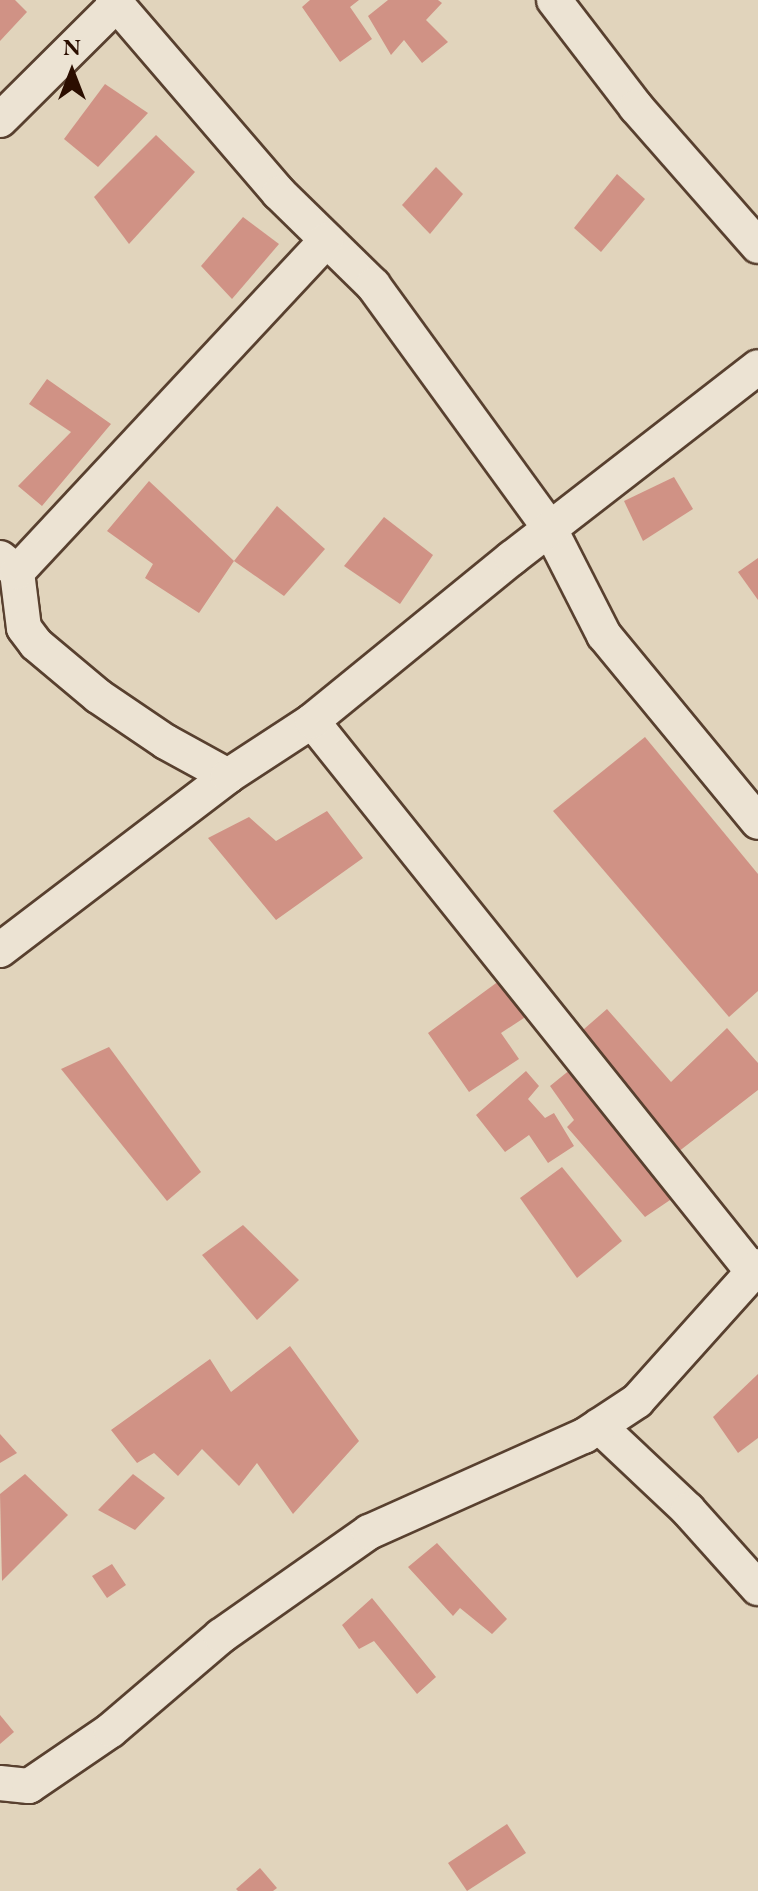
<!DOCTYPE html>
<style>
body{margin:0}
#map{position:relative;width:758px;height:1891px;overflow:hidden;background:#e1d4bc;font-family:"EB Garamond",serif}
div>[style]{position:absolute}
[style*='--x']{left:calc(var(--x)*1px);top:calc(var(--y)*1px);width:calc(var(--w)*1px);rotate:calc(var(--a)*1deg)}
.building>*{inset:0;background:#d09285}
.roads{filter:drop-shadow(2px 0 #58402f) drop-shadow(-2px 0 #58402f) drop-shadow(0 2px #58402f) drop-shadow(0 -2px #58402f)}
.street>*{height:34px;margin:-17px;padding:0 17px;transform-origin:17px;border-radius:17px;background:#ece3d3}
span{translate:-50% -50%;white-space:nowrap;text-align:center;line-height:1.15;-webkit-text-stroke:6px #ece3d3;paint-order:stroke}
.north{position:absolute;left:32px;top:32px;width:80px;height:80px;-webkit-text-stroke:6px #ece3d3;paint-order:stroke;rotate:0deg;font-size:22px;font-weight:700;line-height:32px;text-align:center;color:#2b0e00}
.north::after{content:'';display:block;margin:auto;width:28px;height:36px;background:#2b0e00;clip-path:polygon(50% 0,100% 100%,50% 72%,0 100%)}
</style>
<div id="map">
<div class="building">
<i style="clip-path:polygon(0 0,15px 0,27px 12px,0 41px)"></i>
<i style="clip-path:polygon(310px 0,359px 0,350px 7px,372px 39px,340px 62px,302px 7px)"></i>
<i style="clip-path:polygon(388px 0,438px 0,442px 3px,426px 20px,448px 42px,422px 63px,404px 40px,391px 55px,368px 16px)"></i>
<i style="clip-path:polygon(105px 84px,148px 113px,98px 167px,64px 139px)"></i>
<i style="clip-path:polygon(156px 135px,195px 172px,129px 244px,94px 197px)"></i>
<i style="clip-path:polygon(436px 167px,463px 194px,430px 234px,402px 205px)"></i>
<i style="clip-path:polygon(617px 174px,645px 199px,601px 252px,574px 228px)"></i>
<i style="clip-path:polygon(243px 217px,279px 244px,232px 299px,201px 266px)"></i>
<i style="clip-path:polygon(47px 379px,111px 424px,42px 506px,18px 486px,71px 432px,29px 404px)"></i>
<i style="clip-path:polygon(674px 477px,693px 509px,643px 541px,624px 501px)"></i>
<i style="clip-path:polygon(149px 481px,234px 561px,199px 613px,145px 578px,153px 564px,107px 531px)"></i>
<i style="clip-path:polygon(277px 506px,325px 549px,284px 596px,234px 561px)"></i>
<i style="clip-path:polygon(384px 517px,433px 555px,400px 604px,344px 566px)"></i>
<i style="clip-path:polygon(758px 558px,758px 600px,738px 572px)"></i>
<i style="clip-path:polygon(645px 737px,758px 874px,758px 991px,729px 1017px,553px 811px)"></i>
<i style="clip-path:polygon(327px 811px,363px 858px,276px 920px,208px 838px,249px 817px,276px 841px)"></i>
<i style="clip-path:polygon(503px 978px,530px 1014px,501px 1033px,519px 1059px,469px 1092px,428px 1033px)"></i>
<i style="clip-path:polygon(607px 1009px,671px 1082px,727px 1028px,758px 1063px,758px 1090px,678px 1152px,576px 1036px)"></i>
<i style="clip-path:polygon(109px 1047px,201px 1172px,167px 1201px,61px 1069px)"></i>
<i style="clip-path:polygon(571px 1069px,676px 1196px,645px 1217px,567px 1127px,574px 1120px,550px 1086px)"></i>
<i style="clip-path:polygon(526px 1071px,539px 1086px,528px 1099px,545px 1118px,554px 1113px,574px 1146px,548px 1163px,529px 1135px,505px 1152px,476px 1115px)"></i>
<i style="clip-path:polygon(562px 1167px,622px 1241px,577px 1278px,520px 1198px)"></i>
<i style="clip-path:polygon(243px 1225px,299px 1280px,257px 1320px,202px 1255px)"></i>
<i style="clip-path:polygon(290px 1346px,359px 1441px,293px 1514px,257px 1463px,239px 1486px,202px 1449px,178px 1476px,154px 1453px,137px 1463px,111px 1430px,210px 1359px,231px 1392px)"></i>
<i style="clip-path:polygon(758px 1374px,758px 1438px,738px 1453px,713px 1417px)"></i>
<i style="clip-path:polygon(0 1434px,17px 1453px,0 1463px)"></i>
<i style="clip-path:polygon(25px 1474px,68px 1515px,2px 1581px,0 1494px)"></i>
<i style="clip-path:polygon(133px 1474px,165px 1498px,135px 1530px,98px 1510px)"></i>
<i style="clip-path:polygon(437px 1543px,507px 1619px,492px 1634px,460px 1608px,453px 1616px,408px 1567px)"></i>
<i style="clip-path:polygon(112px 1564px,126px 1585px,107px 1598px,92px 1576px)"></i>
<i style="clip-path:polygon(372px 1598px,436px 1677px,417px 1694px,374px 1641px,359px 1649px,342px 1625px)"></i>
<i style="clip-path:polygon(0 1715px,14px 1732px,0 1744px)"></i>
<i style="clip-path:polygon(507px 1824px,526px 1853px,467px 1891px,448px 1863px)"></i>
<i style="clip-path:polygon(260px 1868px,277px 1888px,273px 1891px,238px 1891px,236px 1889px)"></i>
</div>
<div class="roads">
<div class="street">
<i style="--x:113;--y:0;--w:255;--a:49.3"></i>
<i style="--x:279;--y:193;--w:132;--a:44.4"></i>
<i style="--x:373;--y:285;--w:301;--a:54"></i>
<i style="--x:550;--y:529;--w:119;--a:63"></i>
<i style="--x:604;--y:635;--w:242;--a:50.5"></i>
<i style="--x:554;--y:0;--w:135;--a:52.5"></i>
<i style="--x:636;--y:107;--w:185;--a:48.7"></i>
<i style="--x:0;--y:120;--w:165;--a:-44.8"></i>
<i style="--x:0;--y:558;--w:22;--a:39"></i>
<i style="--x:17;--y:572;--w:56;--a:82.9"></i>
<i style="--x:24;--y:628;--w:20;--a:53"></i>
<i style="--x:36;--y:644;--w:81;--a:40"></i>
<i style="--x:98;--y:696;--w:82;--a:34.1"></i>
<i style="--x:166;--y:742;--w:71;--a:28.7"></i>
<i style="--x:17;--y:572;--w:454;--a:-47"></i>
<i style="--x:312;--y:721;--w:706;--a:51.33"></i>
<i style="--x:0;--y:950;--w:287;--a:-37.3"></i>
<i style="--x:228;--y:776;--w:100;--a:-33.2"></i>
<i style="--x:312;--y:721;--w:258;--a:-39.2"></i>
<i style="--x:512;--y:558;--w:311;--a:-37.8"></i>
<i style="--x:599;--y:1426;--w:122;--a:43.3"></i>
<i style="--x:688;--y:1510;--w:105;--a:48.1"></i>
<i style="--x:0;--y:1783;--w:29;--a:6"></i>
<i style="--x:29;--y:1786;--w:99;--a:-34.3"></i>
<i style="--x:111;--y:1730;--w:145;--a:-40.5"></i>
<i style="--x:221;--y:1636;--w:181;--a:-35.1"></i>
<i style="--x:369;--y:1532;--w:235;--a:-24.1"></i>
<i style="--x:584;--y:1436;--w:64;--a:-33.4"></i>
<i style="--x:637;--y:1401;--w:181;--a:-48.1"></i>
</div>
</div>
<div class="north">N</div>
</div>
